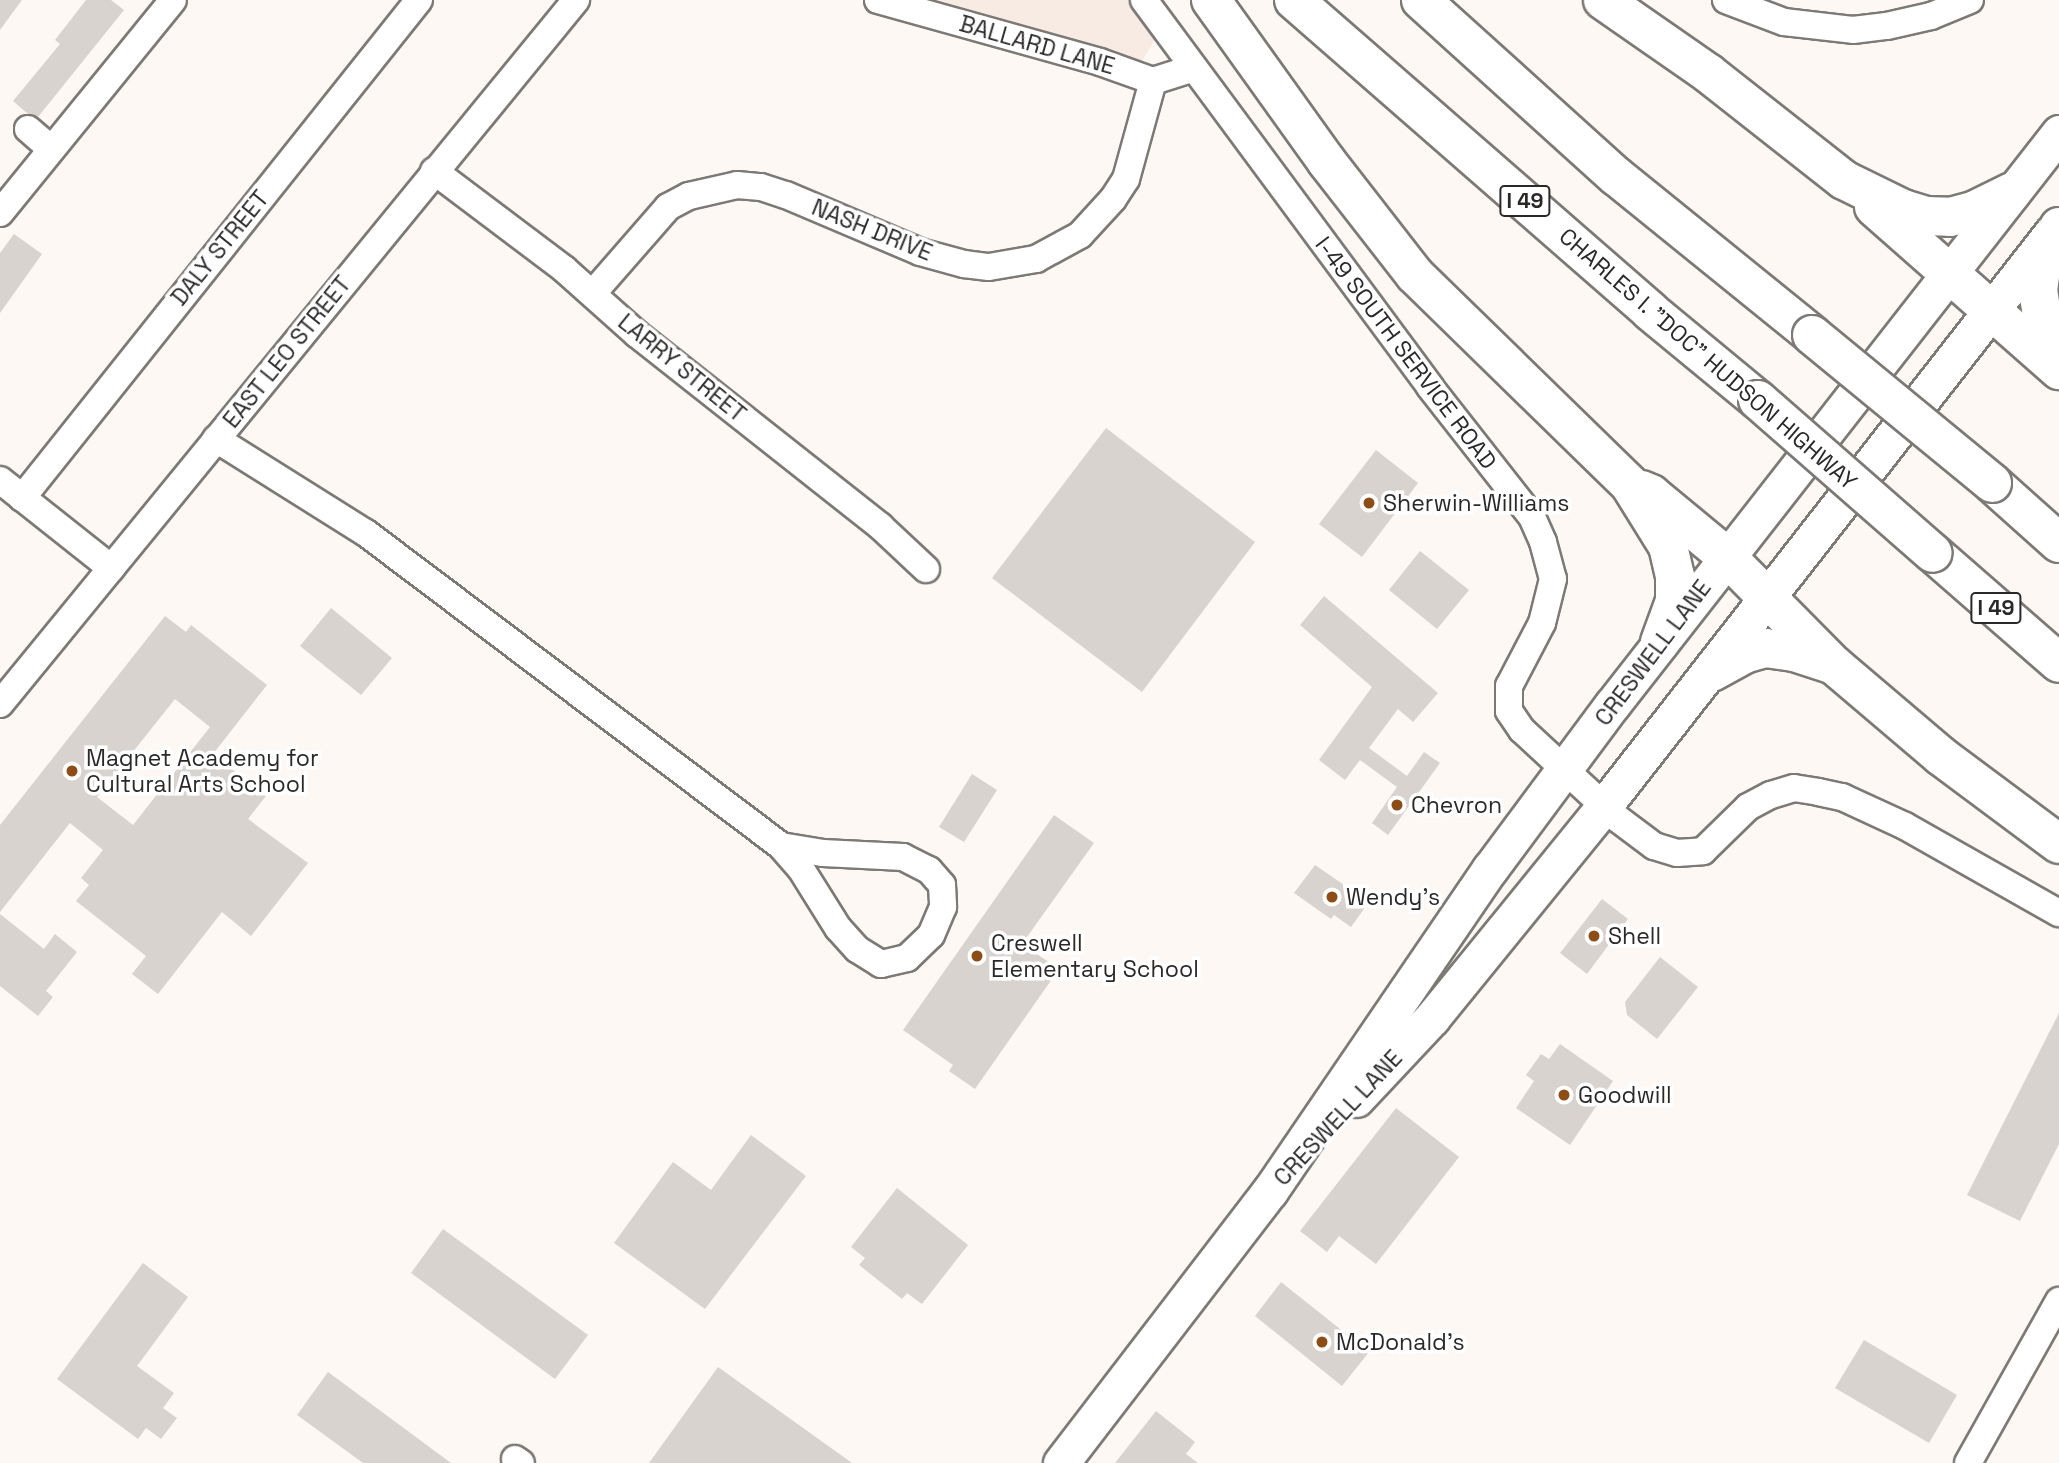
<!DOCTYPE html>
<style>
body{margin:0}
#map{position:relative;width:2059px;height:1463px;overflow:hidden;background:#fdf8f4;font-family:"Space Grotesk",sans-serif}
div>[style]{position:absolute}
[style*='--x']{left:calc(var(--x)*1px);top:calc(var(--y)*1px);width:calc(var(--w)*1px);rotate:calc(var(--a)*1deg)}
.built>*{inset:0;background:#f7ebe3}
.building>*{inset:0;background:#d8d3cf}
.roads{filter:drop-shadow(2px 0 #7d7975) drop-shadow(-2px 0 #7d7975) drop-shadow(0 2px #7d7975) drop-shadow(0 -2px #7d7975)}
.minor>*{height:26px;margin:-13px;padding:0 13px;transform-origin:13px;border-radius:13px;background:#fff}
.major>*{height:35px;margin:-17.5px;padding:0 17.5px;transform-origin:17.5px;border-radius:17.5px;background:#fff}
.highway>*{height:38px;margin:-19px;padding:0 19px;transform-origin:19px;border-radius:19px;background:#fff}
.bridges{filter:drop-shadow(2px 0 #7d7975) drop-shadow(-2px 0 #7d7975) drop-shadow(0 2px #7d7975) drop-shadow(0 -2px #7d7975)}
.highway-bridge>*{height:38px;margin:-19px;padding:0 19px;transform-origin:19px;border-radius:19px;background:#fff}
.dots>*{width:19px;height:19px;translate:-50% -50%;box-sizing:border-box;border:4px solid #fff;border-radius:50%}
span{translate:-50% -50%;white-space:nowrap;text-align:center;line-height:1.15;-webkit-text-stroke:7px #fff;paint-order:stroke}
.shield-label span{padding:2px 5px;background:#fff;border:2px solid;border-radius:5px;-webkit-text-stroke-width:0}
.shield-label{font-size:21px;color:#2b2928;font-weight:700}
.street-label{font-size:23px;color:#2b2928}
.poi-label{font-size:23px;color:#2b2928}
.left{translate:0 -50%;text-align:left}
</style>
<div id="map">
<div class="built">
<i style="clip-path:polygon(919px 0,1130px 0,1157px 36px,1142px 61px,1131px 61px)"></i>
</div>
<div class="building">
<i style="clip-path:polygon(0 0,22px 0,0 30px)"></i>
<i style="clip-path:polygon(86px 0,111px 0,124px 10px,38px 117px,28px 114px,13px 101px,60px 44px,55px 40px)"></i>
<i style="clip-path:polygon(14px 234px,42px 254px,0 313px,0 253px)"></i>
<i style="clip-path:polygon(1106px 428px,1255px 542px,1142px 692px,992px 578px)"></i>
<i style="clip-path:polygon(1376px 450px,1418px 483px,1362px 557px,1319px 524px)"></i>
<i style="clip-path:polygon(1420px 551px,1469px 590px,1437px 629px,1389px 590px)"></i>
<i style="clip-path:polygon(1324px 596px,1438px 693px,1413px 722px,1398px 709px,1369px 748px,1407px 776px,1424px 752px,1440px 763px,1388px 835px,1372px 823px,1397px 787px,1360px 760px,1345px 780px,1319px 760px,1372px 687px,1300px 625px)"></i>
<i style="clip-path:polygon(331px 608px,392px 658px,361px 695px,300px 646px)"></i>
<i style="clip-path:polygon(evenodd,165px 616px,186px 632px,191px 625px,267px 685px,213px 754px,266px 796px,248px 819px,308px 863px,251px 936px,222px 912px,158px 994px,132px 974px,146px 956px,76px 901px,89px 885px,81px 878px,103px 850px,70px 823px,0 912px,0 825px,165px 616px,175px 699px,210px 727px,133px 825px,97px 797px,175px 699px)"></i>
<i style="clip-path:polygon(972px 774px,997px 790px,964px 842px,939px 827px)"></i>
<i style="clip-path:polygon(1054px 815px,1094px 843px,1022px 944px,1059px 969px,975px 1089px,949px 1071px,953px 1065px,903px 1030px)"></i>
<i style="clip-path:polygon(1315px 865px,1369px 902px,1351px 927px,1334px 915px,1331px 919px,1294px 893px)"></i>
<i style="clip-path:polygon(1602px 899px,1628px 919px,1587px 974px,1560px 953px)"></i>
<i style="clip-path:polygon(0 914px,44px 949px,55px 934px,77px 952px,46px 991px,53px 997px,38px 1016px,0 986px)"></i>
<i style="clip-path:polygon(1660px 957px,1698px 987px,1657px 1039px,1627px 1015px,1625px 1002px)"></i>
<i style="clip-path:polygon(2059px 1013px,2059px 1144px,2020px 1221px,1967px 1195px)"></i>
<i style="clip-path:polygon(1560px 1044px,1613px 1081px,1570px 1145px,1516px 1108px,1534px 1081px,1526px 1075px,1541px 1054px,1549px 1059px)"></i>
<i style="clip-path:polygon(1396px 1108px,1459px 1157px,1376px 1264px,1339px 1236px,1327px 1252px,1300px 1231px)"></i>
<i style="clip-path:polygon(751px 1135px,806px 1176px,705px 1309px,614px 1243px,673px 1162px,711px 1190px)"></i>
<i style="clip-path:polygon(897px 1188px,968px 1245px,922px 1304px,907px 1293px,902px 1299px,859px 1265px,865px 1258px,851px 1247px)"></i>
<i style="clip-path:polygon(443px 1229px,588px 1335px,555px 1379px,411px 1273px)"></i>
<i style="clip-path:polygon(143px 1263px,188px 1297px,137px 1366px,174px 1393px,163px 1408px,177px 1418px,161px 1439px,146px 1428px,138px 1439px,57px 1379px)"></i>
<i style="clip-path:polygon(1281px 1282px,1369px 1352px,1342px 1386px,1255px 1316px)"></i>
<i style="clip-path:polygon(1864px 1340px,1957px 1395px,1929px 1443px,1835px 1388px)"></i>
<i style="clip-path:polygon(718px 1367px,852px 1463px,649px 1463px)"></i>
<i style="clip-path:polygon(328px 1372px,451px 1463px,363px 1463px,297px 1415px)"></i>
<i style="clip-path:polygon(1156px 1411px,1195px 1442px,1186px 1454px,1198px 1463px,1115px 1463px)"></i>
</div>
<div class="roads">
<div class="minor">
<i style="--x:878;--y:0;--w:230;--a:15.6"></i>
<i style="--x:1100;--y:62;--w:56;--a:19.7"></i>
<i style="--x:1153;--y:81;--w:43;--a:-17.6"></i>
<i style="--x:1144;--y:0;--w:481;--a:53.5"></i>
<i style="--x:1430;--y:387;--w:165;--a:51.9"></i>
<i style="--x:1532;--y:517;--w:27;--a:66"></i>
<i style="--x:1543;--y:542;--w:38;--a:75"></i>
<i style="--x:1553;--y:579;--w:45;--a:104"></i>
<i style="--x:1542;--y:623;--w:71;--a:117.6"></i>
<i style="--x:1509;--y:686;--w:25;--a:90"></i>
<i style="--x:1509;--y:711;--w:23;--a:56"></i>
<i style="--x:1522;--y:730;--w:131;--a:42.8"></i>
<i style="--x:1618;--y:819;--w:45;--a:36.9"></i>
<i style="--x:1654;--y:846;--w:24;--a:17"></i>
<i style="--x:1677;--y:853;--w:26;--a:-4"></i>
<i style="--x:1703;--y:851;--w:63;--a:-44.4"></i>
<i style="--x:1748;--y:807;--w:26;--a:-28"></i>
<i style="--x:1771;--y:795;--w:24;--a:-17"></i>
<i style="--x:1794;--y:788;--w:24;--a:9"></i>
<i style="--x:1818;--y:792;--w:25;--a:12"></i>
<i style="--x:1842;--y:797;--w:69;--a:24.7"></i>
<i style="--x:1905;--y:826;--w:177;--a:29.5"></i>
<i style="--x:1726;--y:0;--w:62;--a:20.8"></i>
<i style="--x:1784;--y:22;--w:69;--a:6.6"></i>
<i style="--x:1853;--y:30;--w:34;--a:-7"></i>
<i style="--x:1887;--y:26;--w:45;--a:-12.8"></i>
<i style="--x:1931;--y:16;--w:42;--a:-22.3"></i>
<i style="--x:28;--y:129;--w:30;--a:41"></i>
<i style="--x:434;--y:171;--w:163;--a:37"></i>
<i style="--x:564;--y:269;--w:98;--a:41.7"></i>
<i style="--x:637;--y:334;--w:310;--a:38.3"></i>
<i style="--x:880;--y:526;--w:63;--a:43.1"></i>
<i style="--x:0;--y:213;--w:274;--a:-50.9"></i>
<i style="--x:593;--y:293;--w:114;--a:-48.9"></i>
<i style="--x:668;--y:207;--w:24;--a:-28"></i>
<i style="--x:689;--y:196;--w:49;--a:-12.9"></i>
<i style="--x:737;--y:185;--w:24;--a:5"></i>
<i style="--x:761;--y:187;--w:26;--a:18"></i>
<i style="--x:786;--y:195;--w:146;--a:23"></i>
<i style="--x:920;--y:252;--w:46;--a:15.3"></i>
<i style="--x:964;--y:264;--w:25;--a:7"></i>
<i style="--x:989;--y:267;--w:48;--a:-9.7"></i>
<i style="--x:1036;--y:259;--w:50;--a:-28.6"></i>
<i style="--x:1080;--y:235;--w:49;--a:-47.5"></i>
<i style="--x:1113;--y:199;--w:24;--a:-57"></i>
<i style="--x:1126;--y:179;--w:102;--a:-74.6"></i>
<i style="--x:216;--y:439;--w:177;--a:32.1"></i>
<i style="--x:366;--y:533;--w:520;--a:37.02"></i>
<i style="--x:0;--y:480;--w:142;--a:38.4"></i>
<i style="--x:22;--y:498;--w:637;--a:-51.44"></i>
<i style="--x:0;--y:704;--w:910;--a:-50.71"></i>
<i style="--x:781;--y:846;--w:43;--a:9.5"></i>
<i style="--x:823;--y:853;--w:80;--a:2.9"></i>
<i style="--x:903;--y:857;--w:29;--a:27"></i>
<i style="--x:929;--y:870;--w:20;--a:49"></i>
<i style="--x:942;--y:885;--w:22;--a:87"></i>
<i style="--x:943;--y:907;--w:30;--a:113"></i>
<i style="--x:931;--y:935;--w:33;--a:136"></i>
<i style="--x:907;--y:958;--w:27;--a:167"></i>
<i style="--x:881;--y:964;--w:28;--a:-148"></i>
<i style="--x:857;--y:949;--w:28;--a:-132"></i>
<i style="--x:838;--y:928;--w:70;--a:-122.1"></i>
<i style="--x:801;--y:869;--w:30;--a:-131"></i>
<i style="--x:515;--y:1459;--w:7;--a:34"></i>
<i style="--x:1968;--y:1463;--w:186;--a:-60.7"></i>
</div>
<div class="major">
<i style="--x:1356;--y:1099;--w:111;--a:-46.8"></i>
<i style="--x:1432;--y:1018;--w:273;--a:-50.9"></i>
<i style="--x:1604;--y:806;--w:726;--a:-51.99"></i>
<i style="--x:1061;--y:1463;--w:343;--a:-52.5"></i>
<i style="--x:1270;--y:1191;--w:390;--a:-55.7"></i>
<i style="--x:1490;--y:869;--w:204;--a:-53.4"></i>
<i style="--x:1612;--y:705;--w:726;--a:-51.99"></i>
</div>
<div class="highway">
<i style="--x:1211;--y:0;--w:199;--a:54.4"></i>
<i style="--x:1327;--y:162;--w:143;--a:52.1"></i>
<i style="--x:1415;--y:275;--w:301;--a:44.3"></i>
<i style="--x:1630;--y:485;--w:72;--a:58.1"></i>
<i style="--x:1668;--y:546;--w:31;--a:77"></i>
<i style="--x:1675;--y:576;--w:25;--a:90"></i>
<i style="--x:1675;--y:601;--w:44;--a:110.1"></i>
<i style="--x:1294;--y:0;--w:473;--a:41.1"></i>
<i style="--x:1650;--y:311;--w:140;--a:39.5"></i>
<i style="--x:1421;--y:0;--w:263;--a:42.1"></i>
<i style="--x:1616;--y:176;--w:252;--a:39"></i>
<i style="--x:1603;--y:0;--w:128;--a:34.8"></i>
<i style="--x:1708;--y:73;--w:173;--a:38.2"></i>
<i style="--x:1844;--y:180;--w:66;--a:26.2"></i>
<i style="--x:1903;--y:209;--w:24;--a:17"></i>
<i style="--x:1926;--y:216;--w:24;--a:2"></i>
<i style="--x:1950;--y:217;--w:24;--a:-15"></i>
<i style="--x:1973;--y:211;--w:43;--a:-26"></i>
<i style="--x:1874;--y:207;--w:247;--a:41.4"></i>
<i style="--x:2059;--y:227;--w:46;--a:113.2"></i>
<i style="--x:2041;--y:269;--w:21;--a:98"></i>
<i style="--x:2038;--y:290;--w:25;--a:81"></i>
<i style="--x:2042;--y:315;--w:38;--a:63"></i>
<i style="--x:1992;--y:483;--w:90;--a:41.8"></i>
<i style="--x:1642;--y:490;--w:10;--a:24"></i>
<i style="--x:1651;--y:494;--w:99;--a:39.7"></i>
<i style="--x:1727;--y:557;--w:146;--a:45.3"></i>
<i style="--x:1933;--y:553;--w:167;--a:41.1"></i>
<i style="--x:1712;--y:672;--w:37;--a:-29"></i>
<i style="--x:1744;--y:654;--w:22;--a:-16"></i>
<i style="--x:1765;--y:648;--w:29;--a:8"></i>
<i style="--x:1794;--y:652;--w:42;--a:18"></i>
<i style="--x:1834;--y:665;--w:140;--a:40.4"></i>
<i style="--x:1941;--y:756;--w:147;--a:36.7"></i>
</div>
</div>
<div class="bridges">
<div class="highway-bridge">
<i style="--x:1812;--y:335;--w:233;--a:39.4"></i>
<i style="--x:1758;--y:400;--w:232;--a:41.2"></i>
</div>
</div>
<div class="dots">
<i style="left:1369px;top:503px;background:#8d4d16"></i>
<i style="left:72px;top:771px;background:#8d4d16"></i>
<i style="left:1397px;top:805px;background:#8d4d16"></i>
<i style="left:1332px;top:897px;background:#8d4d16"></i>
<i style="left:1594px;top:936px;background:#8d4d16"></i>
<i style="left:977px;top:956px;background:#8d4d16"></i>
<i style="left:1564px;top:1095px;background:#8d4d16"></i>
<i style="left:1322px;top:1342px;background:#8d4d16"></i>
</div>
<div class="shield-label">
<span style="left:1525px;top:201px">I 49</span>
<span style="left:1996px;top:608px">I 49</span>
</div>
<div class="street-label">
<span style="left:1037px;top:45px;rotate:16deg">BALLARD LANE</span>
<span style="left:872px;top:230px;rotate:22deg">NASH DRIVE</span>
<span style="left:220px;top:248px;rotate:-51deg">DALY STREET</span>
<span style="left:287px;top:352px;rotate:-51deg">EAST LEO STREET</span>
<span style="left:1406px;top:353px;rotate:53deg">I-49 SOUTH SERVICE ROAD</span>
<span style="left:1708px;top:359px;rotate:41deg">CHARLES I. "DOC" HUDSON HIGHWAY</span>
<span style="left:682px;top:368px;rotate:39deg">LARRY STREET</span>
<span style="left:1653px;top:653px;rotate:-53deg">CRESWELL LANE</span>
<span style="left:1338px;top:1118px;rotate:-47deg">CRESWELL LANE</span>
</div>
<div class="poi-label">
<span class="left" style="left:1383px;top:503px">Sherwin-Williams</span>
<span class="left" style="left:86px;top:771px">Magnet Academy for<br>Cultural Arts School</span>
<span class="left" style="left:1411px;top:805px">Chevron</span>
<span class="left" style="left:1346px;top:897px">Wendy's</span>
<span class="left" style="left:1608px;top:936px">Shell</span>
<span class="left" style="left:991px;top:956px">Creswell<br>Elementary School</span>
<span class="left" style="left:1578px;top:1095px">Goodwill</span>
<span class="left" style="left:1336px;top:1342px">McDonald's</span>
</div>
</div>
